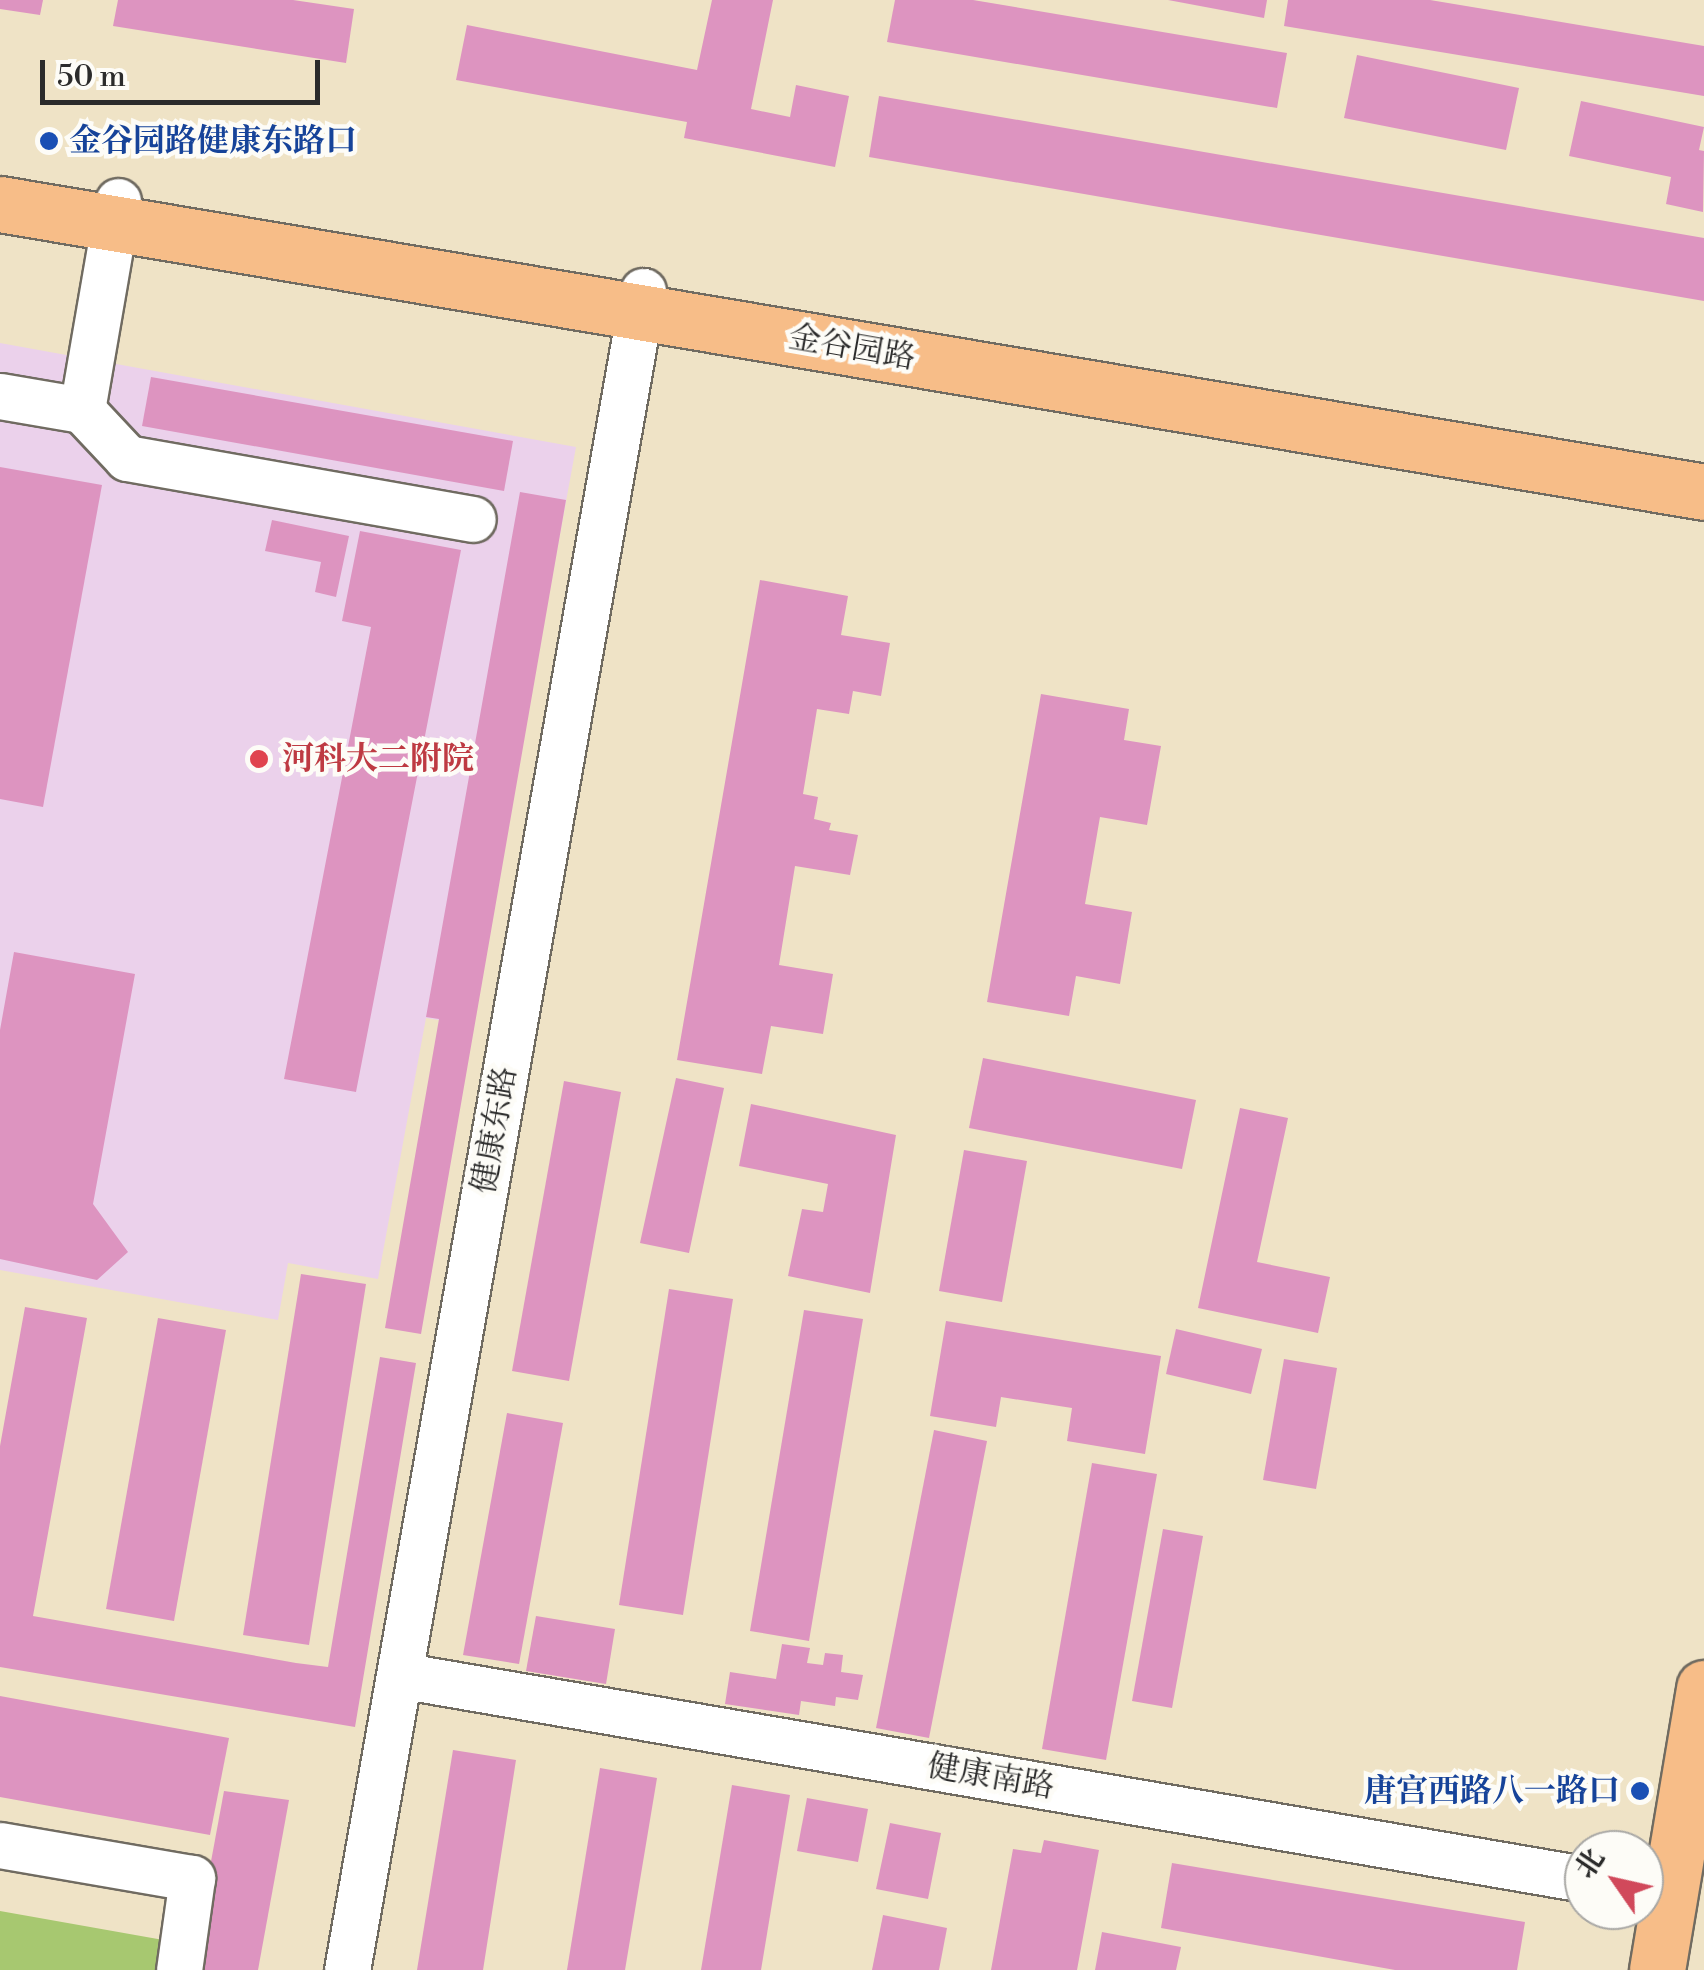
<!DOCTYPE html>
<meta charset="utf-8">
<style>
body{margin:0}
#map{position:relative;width:1704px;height:1970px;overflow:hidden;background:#efe3c6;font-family:"Libre Bodoni","Noto Serif SC",serif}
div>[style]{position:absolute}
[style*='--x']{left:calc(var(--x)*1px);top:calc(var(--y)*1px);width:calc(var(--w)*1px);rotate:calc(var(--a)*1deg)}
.built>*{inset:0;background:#ebd1eb}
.green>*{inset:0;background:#a7c870}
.building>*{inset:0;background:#dd94c0}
.roads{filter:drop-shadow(2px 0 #706b61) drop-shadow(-2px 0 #706b61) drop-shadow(0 2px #706b61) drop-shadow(0 -2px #706b61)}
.minor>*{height:45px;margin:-22.5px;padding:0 22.5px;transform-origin:22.5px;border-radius:22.5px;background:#fff}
.major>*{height:55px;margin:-27.5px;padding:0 27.5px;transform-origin:27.5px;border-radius:27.5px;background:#f7bd88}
.dots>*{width:28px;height:28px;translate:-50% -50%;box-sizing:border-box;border:5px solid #fdfcf7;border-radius:50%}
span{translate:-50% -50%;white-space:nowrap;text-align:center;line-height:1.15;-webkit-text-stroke:9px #fdfcf7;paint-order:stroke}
.transit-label{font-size:32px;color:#164399;font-weight:700}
.left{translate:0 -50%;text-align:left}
.right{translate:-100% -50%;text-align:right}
.street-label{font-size:32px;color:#2b2b2b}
.health-label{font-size:32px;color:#be3a42;font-weight:700}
.north{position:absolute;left:1564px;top:1830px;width:100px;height:100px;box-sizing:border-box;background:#fdfcf7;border:2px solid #a9a8a5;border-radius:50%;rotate:304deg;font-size:28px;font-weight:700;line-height:40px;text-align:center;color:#2b2b2b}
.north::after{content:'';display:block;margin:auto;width:35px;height:45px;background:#d1495b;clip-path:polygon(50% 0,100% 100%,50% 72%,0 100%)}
.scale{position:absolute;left:40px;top:60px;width:280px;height:45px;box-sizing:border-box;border:5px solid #2b2b2b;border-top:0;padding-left:12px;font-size:30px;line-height:35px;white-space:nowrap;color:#2b2b2b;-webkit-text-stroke:8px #fdfcf7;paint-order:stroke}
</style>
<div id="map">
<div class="built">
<i style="clip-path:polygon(0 343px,576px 447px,470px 1025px,426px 1018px,378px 1279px,288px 1263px,278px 1320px,0 1270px)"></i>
</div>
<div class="green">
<i style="clip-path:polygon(0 1911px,169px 1941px,164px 1970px,0 1970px)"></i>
</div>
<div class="building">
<i style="clip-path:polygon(0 0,43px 0,40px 15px,0 9px)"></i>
<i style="clip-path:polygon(118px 0,293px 0,354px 9px,346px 63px,113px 26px)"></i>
<i style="clip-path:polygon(712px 0,773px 0,751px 109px,790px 117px,796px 85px,849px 96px,835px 167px,684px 138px,687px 122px,456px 80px,467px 25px,697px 70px)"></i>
<i style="clip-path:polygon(895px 0,973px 0,1287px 53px,1277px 108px,887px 42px)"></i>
<i style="clip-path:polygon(1168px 0,1267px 0,1264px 18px)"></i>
<i style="clip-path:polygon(1288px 0,1430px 0,1704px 46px,1704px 96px,1284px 26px)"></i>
<i style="clip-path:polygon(1357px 55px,1519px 88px,1506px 150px,1344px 118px)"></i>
<i style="clip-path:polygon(879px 96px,1704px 238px,1704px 301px,869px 157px)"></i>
<i style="clip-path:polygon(1581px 101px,1704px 127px,1699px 150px,1704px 151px,1703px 212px,1666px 204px,1671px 177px,1569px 156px)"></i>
<i style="clip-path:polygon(151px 377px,513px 441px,504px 491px,142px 426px)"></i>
<i style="clip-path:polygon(0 467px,102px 485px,43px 807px,0 799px)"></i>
<i style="clip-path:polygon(520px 492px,566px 500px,421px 1334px,385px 1328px,439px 1019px,426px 1017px)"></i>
<i style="clip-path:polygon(272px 520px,349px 536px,336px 597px,315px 592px,321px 562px,265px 551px)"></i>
<i style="clip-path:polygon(360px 531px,461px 550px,356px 1092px,284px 1079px,371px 627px,342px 621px)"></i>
<i style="clip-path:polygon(760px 580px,848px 596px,841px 635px,890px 643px,881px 696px,853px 691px,849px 714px,817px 709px,803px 794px,818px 797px,814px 819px,831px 823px,829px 830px,858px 835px,850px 875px,795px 866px,779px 965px,833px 974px,823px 1034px,771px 1026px,762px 1074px,677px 1060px)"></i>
<i style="clip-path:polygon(1041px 694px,1129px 709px,1124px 740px,1161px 746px,1147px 825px,1100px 817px,1085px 904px,1132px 912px,1120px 984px,1076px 976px,1069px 1016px,987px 1002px)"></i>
<i style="clip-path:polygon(14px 952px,135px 974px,93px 1204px,128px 1252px,97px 1280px,0 1259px,0 1030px)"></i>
<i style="clip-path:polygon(983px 1058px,1196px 1100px,1182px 1169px,969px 1128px)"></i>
<i style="clip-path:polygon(676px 1078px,724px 1088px,689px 1253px,640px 1243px)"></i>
<i style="clip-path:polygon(564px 1081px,621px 1092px,569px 1381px,512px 1371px)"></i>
<i style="clip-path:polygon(751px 1104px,896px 1135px,870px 1293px,788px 1276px,802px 1209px,823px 1212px,828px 1184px,739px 1166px)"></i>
<i style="clip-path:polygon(1240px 1108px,1288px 1118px,1257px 1262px,1330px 1277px,1318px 1333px,1198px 1308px)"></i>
<i style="clip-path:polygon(964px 1150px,1027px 1161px,1002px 1302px,939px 1291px)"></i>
<i style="clip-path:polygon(301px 1274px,366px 1284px,309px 1645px,243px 1635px)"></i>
<i style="clip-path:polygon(669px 1289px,733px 1299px,683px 1615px,619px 1605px)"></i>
<i style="clip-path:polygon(25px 1307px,87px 1318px,33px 1616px,296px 1663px,328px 1667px,380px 1357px,416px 1363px,355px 1727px,0 1667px,0 1446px)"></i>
<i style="clip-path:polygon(804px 1310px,863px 1319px,809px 1641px,750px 1631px)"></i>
<i style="clip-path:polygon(158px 1318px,226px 1330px,174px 1621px,106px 1609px)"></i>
<i style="clip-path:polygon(946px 1321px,1161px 1356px,1145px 1454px,1067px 1441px,1072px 1408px,1001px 1397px,996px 1427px,930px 1416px)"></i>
<i style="clip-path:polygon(1176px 1329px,1262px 1349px,1251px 1394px,1166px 1374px)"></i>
<i style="clip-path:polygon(1284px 1359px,1337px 1368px,1316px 1489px,1263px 1480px)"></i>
<i style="clip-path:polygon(507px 1413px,563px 1423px,519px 1664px,463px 1655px)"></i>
<i style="clip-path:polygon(934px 1430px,987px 1441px,929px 1738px,876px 1728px)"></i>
<i style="clip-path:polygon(1092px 1463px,1157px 1474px,1106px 1760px,1042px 1749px)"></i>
<i style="clip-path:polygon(1163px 1529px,1203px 1536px,1172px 1708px,1132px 1701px)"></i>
<i style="clip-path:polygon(536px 1616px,615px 1629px,606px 1684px,526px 1671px)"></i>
<i style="clip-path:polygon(782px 1644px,810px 1648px,807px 1663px,823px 1665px,825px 1653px,843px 1655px,841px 1672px,863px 1675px,858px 1700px,836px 1697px,835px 1706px,801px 1701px,799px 1715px,725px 1704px,730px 1672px,776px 1679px)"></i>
<i style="clip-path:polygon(0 1696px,229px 1738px,210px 1835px,0 1797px)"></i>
<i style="clip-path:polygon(453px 1750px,516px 1760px,483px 1970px,417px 1970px)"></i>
<i style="clip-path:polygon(600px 1768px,657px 1778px,625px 1970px,567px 1970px)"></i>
<i style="clip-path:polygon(732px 1785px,790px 1795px,761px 1970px,701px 1970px)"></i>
<i style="clip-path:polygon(224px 1791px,289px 1800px,258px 1970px,191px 1970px)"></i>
<i style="clip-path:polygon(807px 1798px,868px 1809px,858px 1862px,797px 1851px)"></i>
<i style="clip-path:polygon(890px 1823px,941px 1833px,928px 1899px,876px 1889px)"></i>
<i style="clip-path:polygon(1044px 1840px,1099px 1850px,1077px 1970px,991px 1970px,1013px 1849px,1041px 1853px)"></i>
<i style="clip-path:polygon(1172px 1863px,1525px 1922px,1517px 1970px,1395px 1970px,1161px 1928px)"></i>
<i style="clip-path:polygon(883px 1915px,947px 1928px,939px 1970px,872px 1970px)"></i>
<i style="clip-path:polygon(1102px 1932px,1181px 1947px,1176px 1970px,1095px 1970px)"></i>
</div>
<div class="roads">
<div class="minor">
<i style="--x:0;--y:396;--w:83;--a:9.7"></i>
<i style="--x:82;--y:410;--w:66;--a:46.8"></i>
<i style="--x:127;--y:458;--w:351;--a:10"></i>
<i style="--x:82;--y:410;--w:212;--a:-80.2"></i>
<i style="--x:399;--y:1675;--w:1202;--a:9.77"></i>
<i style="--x:0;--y:1845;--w:195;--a:9.8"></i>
<i style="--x:192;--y:1878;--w:93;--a:98"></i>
<i style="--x:347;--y:1970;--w:1705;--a:-80"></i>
</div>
<div class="major">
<i style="--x:0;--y:204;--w:1728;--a:9.59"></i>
<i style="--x:1657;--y:1970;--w:286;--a:-80.5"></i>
</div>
</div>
<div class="dots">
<i style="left:49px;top:141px;background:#1a4fb4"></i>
<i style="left:259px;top:759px;background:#e0444e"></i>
<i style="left:1640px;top:1791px;background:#1a4fb4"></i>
</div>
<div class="transit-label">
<span class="left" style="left:69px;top:141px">金谷园路健康东路口</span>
<span class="right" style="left:1620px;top:1791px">唐宫西路八一路口</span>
</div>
<div class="street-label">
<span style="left:852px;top:348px;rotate:10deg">金谷园路</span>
<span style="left:495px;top:1130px;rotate:-80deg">健康东路</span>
<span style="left:991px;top:1777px;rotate:10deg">健康南路</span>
</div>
<div class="health-label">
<span class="left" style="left:282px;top:759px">河科大二附院</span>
</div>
<div class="north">北</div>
<div class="scale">50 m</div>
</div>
